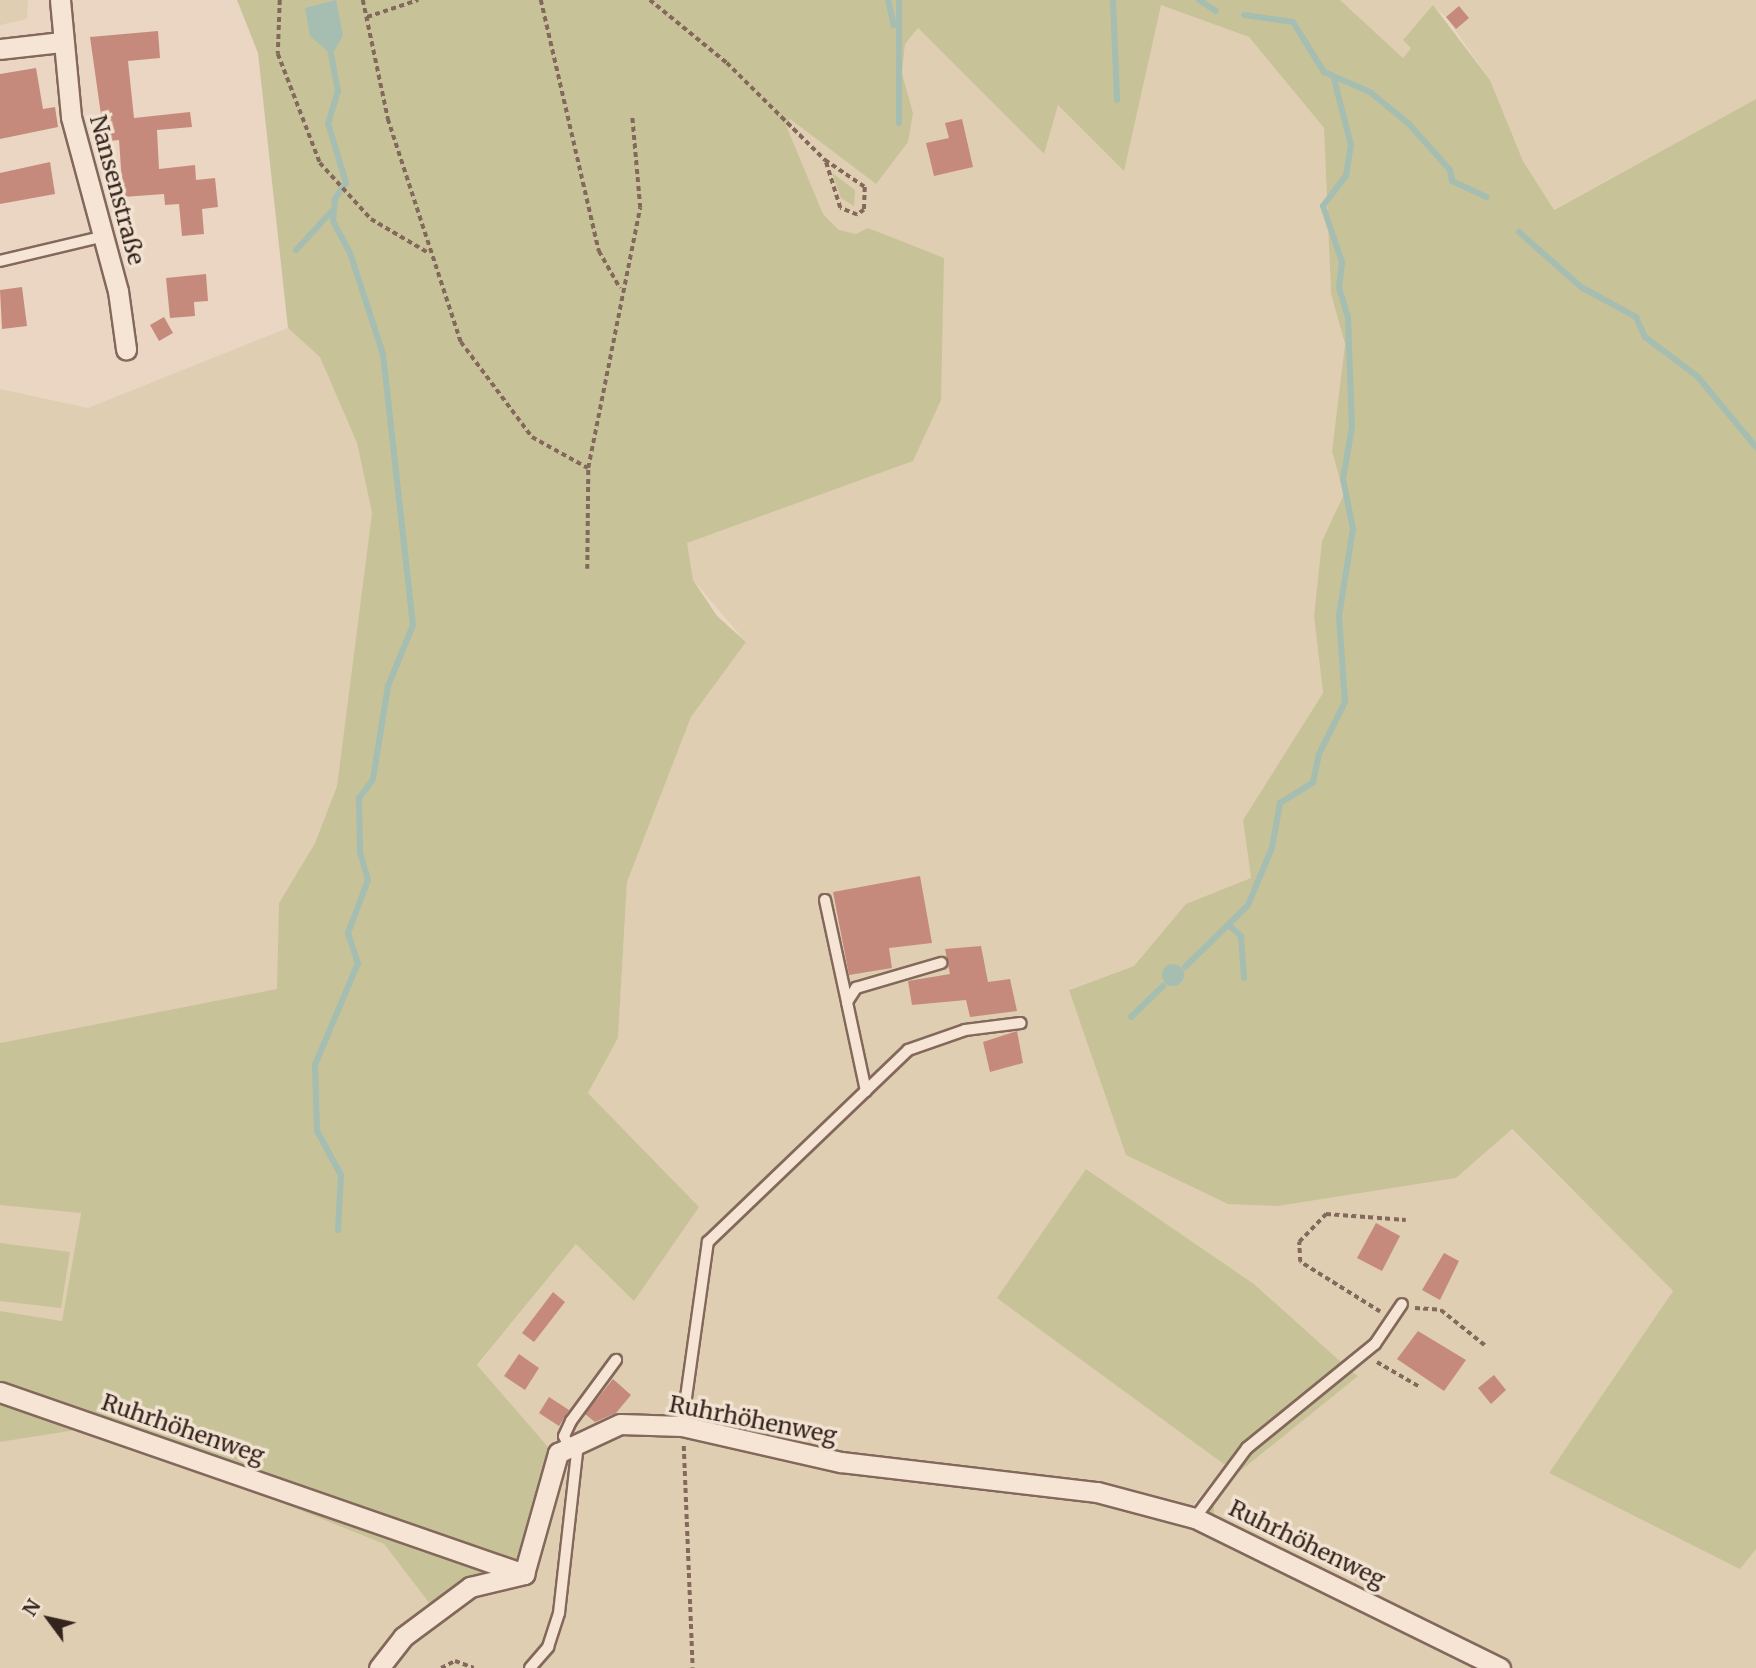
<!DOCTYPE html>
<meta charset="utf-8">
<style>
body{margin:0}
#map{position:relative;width:1756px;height:1668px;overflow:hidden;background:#ead6c3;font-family:Merriweather,serif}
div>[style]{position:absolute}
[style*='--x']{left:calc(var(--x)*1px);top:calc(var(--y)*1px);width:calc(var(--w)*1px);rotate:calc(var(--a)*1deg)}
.farmland>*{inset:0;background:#dfceb1}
.green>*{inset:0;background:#c7c298}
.water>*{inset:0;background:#a5beb1}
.round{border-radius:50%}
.stream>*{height:6px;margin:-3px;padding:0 3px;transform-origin:3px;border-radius:3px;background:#a5beb1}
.building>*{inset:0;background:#c68a7c}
.path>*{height:3.5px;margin-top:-1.75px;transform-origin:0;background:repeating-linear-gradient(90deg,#83685b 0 5px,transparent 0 8.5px)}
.roads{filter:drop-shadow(2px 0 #83685b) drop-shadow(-2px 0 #83685b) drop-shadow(0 2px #83685b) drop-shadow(0 -2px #83685b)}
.lane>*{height:10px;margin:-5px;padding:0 5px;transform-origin:5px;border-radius:5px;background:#f6e5d5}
.street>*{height:19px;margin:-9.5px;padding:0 9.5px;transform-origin:9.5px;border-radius:9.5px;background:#f6e5d5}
span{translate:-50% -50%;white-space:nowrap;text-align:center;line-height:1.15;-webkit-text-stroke:7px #f2e2d2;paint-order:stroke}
.street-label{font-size:23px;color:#34241e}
.north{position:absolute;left:14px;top:1584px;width:70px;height:70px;-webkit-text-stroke:5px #f2e2d2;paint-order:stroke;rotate:303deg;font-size:19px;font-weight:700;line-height:28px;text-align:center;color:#34241e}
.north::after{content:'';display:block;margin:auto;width:24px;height:32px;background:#34241e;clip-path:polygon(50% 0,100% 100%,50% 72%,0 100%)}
</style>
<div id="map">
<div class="farmland">
<i style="clip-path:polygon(0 0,28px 0,27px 19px,0 25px)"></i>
<i style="clip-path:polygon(1340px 0,1756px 0,1756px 99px,1553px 210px,1523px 161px,1490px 80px,1446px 17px,1433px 6px,1404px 40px,1411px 48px,1403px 58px)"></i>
<i style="clip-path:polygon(1160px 4px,1249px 37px,1324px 128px,1331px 294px,1345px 344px,1332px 451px,1344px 494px,1322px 541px,1314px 616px,1323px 693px,1243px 820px,1251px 878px,1186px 905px,1134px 966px,1070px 989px,1278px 1206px,1456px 1178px,1511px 1129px,1673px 1291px,1549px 1473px,1740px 1568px,1756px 1549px,1756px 1668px,1508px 1668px,1214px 1516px,1214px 1499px,1237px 1471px,1357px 1376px,1254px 1284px,1086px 1169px,998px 1298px,1225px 1465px,1189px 1510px,969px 1479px,689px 1422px,704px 1244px,676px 1421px,618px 1420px,554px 1454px,477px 1366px,576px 1244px,699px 1207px,588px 1093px,618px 1038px,627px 882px,691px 717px,746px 642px,693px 580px,686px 543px,913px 461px,944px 258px,839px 230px,823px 214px,786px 125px,790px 119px,876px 184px,913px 113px,902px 73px,905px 44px,918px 28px,1043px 153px,1057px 105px)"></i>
<i style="clip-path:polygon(288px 328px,320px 356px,357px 443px,372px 513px,337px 786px,315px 843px,279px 903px,278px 989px,0 1043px,0 389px,88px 408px)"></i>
<i style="clip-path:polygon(0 1205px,81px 1212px,62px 1321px,0 1311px)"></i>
<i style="clip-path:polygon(95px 1427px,384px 1544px,433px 1608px,376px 1668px,0 1668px,0 1442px)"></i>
<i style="clip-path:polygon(621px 1429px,679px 1429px,1096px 1497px,1190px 1522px,1492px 1668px,385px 1668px,560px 1457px)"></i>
</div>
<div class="green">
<i style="clip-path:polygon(237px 0,1340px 0,1403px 58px,1411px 48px,1403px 40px,1433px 5px,1490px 80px,1523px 161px,1554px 210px,1756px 99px,1756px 1549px,1740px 1569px,1549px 1473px,1673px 1291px,1512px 1129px,1456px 1178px,1278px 1206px,1228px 1204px,1126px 1155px,1069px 990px,1134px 966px,1186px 904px,1251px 878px,1243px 820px,1323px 693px,1314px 616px,1322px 541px,1344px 494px,1332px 451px,1345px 344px,1331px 294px,1324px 128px,1249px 37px,1161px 5px,1124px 171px,1058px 105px,1044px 154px,918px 28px,905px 44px,902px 73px,913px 113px,908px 142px,876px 184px,790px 119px,786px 125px,823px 214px,839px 230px,856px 234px,868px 228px,944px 258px,941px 400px,913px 461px,687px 543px,693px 580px,717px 616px,746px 642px,691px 717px,627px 882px,618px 1038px,588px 1093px,699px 1207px,634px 1301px,576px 1244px,477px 1365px,554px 1454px,523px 1569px,433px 1608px,384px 1544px,0 1389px,0 1311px,62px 1321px,81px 1213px,0 1205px,0 1043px,277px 989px,279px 903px,315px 843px,337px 786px,372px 513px,357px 443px,320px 357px,288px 328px,258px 53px)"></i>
<i style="clip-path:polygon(832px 173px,855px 190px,854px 206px,841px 198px)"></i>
<i style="clip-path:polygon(1086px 1169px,1254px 1284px,1341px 1362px,1225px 1465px,997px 1298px)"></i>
<i style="clip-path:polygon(0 1243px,70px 1252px,61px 1308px,0 1301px)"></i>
<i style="clip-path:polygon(1351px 1371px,1358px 1376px,1224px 1484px,1214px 1499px,1214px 1516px,1209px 1513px,1209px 1503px,1234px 1466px)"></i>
<i style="clip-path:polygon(0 1395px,95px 1427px,0 1442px)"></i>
</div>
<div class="water">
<i style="clip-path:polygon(336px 0,343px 35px,332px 55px,310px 36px,305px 8px)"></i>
<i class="round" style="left:1162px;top:964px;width:22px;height:22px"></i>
</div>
<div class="stream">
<i style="--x:888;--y:0;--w:26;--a:77"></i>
<i style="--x:899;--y:0;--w:123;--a:90"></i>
<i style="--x:1113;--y:0;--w:100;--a:87.7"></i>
<i style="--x:1199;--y:0;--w:20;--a:33"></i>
<i style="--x:1244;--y:15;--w:49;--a:8.1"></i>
<i style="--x:1293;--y:22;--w:59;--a:58.2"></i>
<i style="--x:1324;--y:72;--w:50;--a:23.5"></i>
<i style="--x:1370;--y:92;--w:50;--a:39.4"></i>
<i style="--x:1409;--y:124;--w:62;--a:48.3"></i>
<i style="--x:1450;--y:170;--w:11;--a:80"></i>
<i style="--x:1452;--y:181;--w:38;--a:25"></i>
<i style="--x:330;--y:49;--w:43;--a:79.2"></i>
<i style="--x:338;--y:91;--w:34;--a:107"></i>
<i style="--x:328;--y:123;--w:63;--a:73.3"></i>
<i style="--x:346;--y:183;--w:19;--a:125"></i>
<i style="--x:335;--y:199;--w:22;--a:95"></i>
<i style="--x:333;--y:221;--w:36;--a:62"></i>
<i style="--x:350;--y:253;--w:106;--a:71.9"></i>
<i style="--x:383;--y:354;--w:273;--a:83.7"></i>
<i style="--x:413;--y:625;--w:66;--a:112.3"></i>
<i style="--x:388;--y:686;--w:94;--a:99.2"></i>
<i style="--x:373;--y:779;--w:24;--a:126"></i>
<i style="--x:359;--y:798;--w:54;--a:88.9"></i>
<i style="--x:360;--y:852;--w:29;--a:74"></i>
<i style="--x:368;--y:880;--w:57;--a:110.7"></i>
<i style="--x:348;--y:933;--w:32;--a:72"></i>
<i style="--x:358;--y:963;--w:111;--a:112.9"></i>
<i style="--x:315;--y:1065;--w:66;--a:88.3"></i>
<i style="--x:317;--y:1131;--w:50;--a:61.4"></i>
<i style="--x:341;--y:1175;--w:55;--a:93.1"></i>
<i style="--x:1519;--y:232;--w:83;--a:41.6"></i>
<i style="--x:1581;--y:287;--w:63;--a:28.6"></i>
<i style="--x:1636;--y:317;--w:22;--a:66"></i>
<i style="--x:1645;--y:337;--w:66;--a:37"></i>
<i style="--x:1698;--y:377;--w:91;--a:50.4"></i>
<i style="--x:296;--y:250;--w:52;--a:-47.4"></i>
<i style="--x:1231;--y:927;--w:13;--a:42"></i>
<i style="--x:1241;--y:936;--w:42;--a:85.9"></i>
<i style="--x:1185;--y:967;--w:88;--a:-44.5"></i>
<i style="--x:1248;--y:905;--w:62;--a:-67.2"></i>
<i style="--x:1272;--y:848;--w:46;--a:-79.9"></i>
<i style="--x:1280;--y:803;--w:39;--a:-32"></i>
<i style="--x:1313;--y:782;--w:29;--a:-78"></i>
<i style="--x:1319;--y:754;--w:58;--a:-63.4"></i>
<i style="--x:1345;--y:702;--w:86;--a:-94"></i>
<i style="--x:1339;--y:616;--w:88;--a:-80.9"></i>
<i style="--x:1353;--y:529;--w:51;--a:-101.3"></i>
<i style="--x:1343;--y:479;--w:53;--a:-80.2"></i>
<i style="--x:1352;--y:427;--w:110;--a:-92.1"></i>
<i style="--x:1348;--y:317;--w:30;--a:-107"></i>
<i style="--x:1339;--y:288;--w:26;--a:-83"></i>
<i style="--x:1342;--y:262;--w:59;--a:-108.7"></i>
<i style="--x:1323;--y:206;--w:38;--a:-53"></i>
<i style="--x:1346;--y:176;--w:31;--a:-81"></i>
<i style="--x:1351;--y:145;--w:68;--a:-104.4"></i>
<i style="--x:1131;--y:1017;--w:45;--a:-44.1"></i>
</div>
<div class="building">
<i style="clip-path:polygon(1459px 6px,1469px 18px,1456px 29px,1446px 17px)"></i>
<i style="clip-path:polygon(158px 31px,160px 58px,128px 61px,134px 118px,190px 112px,192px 127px,157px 130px,159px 169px,195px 165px,196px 180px,215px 178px,218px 207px,202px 209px,204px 234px,182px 236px,179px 204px,165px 205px,164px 194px,123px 197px,119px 140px,109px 141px,107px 121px,102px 122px,90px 37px)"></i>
<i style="clip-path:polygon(36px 68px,43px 109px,55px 107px,58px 127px,0 139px,0 74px)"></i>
<i style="clip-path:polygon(962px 119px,973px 167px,934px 176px,926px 143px,949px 138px,945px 123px)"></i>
<i style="clip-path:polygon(50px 162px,55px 194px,0 204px,0 173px)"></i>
<i style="clip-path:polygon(206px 274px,208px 301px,194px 302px,195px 316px,170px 318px,166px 278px)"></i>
<i style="clip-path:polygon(22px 287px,27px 326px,2px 329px,0 290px)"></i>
<i style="clip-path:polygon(164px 317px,173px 333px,159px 341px,150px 325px)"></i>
<i style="clip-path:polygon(920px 876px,932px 943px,889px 948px,892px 968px,849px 975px,833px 892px)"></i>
<i style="clip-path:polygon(981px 946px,988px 982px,1010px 979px,1017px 1011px,970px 1017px,966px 1000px,912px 1005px,908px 981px,950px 974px,945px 949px)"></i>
<i style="clip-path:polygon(1017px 1031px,1023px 1063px,990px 1072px,983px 1042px)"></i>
<i style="clip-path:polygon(1376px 1223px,1400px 1236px,1382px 1271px,1357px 1258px)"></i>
<i style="clip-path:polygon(1444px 1253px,1459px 1261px,1440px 1300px,1422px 1290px)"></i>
<i style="clip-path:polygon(553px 1292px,565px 1302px,534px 1342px,522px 1333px)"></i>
<i style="clip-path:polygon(1418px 1331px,1466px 1360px,1444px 1391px,1397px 1359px)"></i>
<i style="clip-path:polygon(519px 1354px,539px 1368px,525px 1390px,504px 1376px)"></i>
<i style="clip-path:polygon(1494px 1375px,1506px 1390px,1491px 1404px,1478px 1388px)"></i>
<i style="clip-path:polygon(613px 1379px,631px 1395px,616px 1413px,595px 1422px,585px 1414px)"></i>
<i style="clip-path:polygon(549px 1397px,569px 1410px,559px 1426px,539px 1413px)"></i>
</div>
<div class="path">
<i style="--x:280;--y:0;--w:54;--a:92.1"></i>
<i style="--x:278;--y:54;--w:117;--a:68.9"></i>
<i style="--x:320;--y:163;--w:76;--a:47.7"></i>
<i style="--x:371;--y:219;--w:65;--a:30.5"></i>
<i style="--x:363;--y:0;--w:122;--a:78.1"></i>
<i style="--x:388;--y:119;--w:235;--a:71.9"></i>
<i style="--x:461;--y:342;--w:119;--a:53.2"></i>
<i style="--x:532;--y:437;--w:64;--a:29"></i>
<i style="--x:541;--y:0;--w:258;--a:77"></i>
<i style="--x:599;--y:251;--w:43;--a:60.4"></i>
<i style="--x:650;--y:0;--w:99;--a:39.3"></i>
<i style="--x:727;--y:63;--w:138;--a:44.7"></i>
<i style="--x:825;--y:160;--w:48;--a:34"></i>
<i style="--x:865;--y:187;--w:23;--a:92"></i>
<i style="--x:864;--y:210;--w:9;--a:144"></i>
<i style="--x:857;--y:215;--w:18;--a:-158"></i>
<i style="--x:840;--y:208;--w:50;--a:-107.4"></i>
<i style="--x:367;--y:17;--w:54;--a:-18.4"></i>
<i style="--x:587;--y:569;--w:101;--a:-89.4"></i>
<i style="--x:588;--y:468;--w:265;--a:-78.7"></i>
<i style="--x:640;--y:208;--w:92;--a:-95"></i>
<i style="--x:1415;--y:1308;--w:26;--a:4"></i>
<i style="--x:1441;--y:1310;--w:59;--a:38.8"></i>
<i style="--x:1380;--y:1312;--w:94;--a:-148"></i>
<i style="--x:1300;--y:1262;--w:20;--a:-93"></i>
<i style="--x:1299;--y:1242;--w:39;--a:-46"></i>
<i style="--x:1326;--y:1214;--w:80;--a:4.3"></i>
<i style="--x:1377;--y:1362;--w:50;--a:30.2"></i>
<i style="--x:684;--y:1446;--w:222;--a:87.7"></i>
<i style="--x:441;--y:1668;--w:16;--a:-27"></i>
<i style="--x:455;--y:1661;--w:20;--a:20"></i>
</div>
<div class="roads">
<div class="lane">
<i style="--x:0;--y:261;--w:104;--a:-13.4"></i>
<i style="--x:825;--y:900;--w:104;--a:77.8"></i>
<i style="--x:866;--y:1091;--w:91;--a:-102.1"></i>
<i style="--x:847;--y:1002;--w:17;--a:-57"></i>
<i style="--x:856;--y:988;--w:89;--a:-16.4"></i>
<i style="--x:682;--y:1426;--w:186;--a:-82"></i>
<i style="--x:708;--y:1242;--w:277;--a:-43.8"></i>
<i style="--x:908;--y:1050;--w:60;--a:-19.3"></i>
<i style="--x:965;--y:1030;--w:56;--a:-7.1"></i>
<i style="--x:570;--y:1448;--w:13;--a:-117"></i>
<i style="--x:564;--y:1436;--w:17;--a:-65"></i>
<i style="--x:571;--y:1421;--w:76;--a:-53.6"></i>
<i style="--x:1195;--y:1518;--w:87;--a:-53.4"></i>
<i style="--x:1247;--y:1448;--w:165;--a:-39.1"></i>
<i style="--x:1375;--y:1344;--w:48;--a:-56"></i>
<i style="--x:530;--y:1668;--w:28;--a:-49"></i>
<i style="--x:548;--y:1647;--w:36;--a:-72"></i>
<i style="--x:559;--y:1613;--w:170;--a:-83.6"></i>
</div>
<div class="street">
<i style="--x:60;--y:0;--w:118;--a:84.6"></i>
<i style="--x:71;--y:117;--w:180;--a:74.9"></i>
<i style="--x:118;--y:291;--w:59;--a:82.1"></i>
<i style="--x:0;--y:49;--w:61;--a:-6.5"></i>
<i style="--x:0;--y:1392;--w:555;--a:19.15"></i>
<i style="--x:524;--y:1574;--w:126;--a:-74.3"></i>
<i style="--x:558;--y:1453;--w:68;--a:-25.1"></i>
<i style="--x:620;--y:1424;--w:62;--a:1.8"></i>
<i style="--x:682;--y:1426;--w:163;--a:12.8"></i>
<i style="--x:841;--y:1462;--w:258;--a:6.7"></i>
<i style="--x:1097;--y:1492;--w:101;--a:14.9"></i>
<i style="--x:1195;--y:1518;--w:340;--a:26.2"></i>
<i style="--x:379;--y:1668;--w:39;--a:-52"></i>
<i style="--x:403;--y:1637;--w:84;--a:-36.7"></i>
<i style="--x:470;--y:1587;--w:56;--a:-13.5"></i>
</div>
</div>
<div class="street-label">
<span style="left:117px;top:190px;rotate:75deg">Nansenstraße</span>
<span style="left:753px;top:1420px;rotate:11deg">Ruhrhöhenweg</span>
<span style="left:183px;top:1429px;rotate:19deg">Ruhrhöhenweg</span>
<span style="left:1307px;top:1544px;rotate:26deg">Ruhrhöhenweg</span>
</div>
<div class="north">N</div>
</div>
